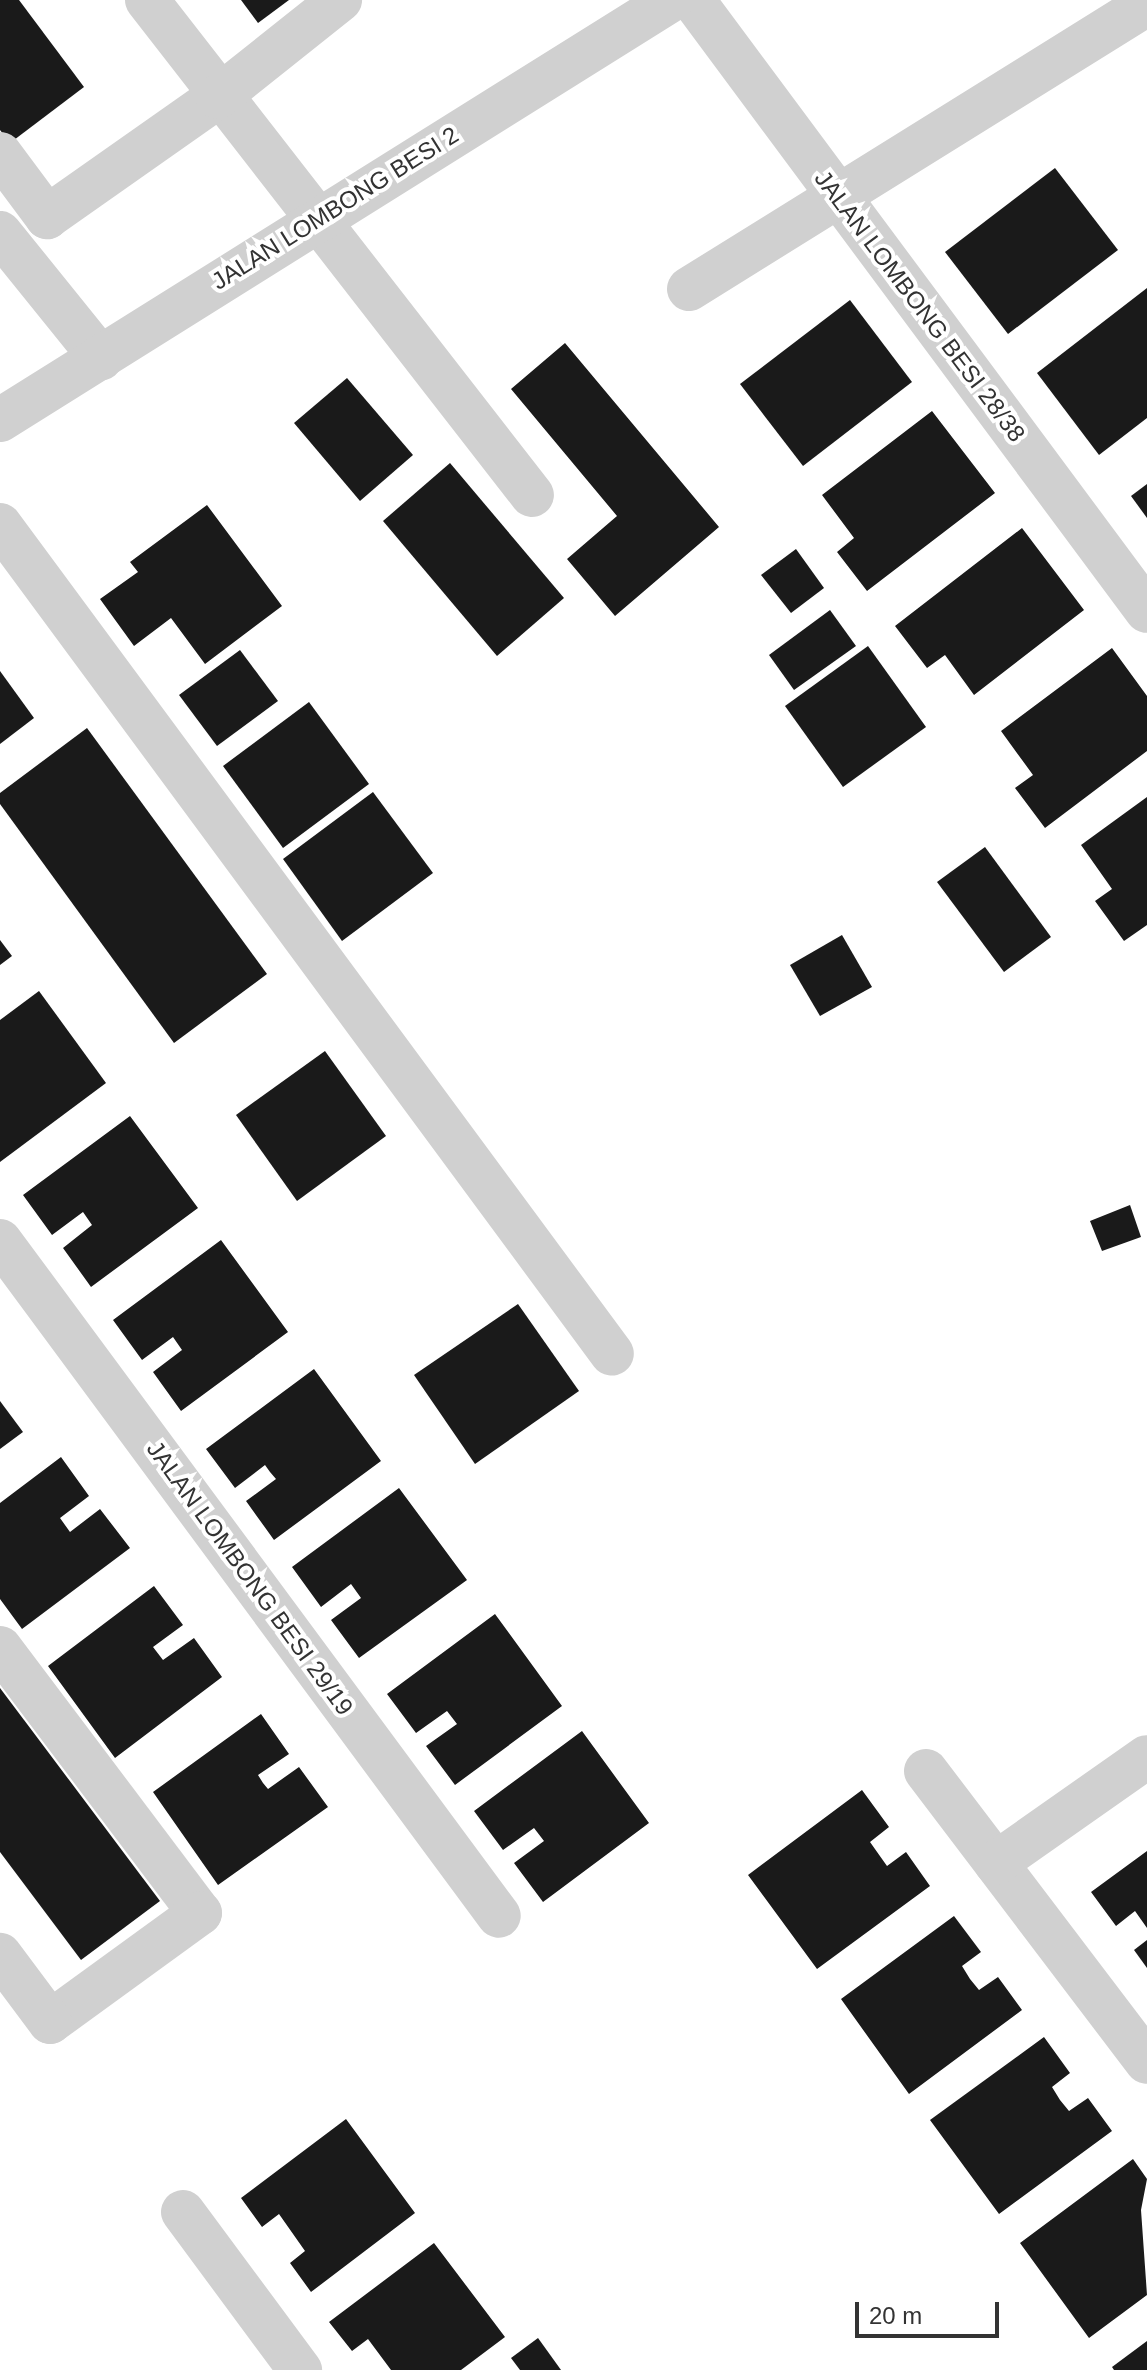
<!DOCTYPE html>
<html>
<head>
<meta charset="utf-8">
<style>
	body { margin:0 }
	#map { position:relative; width:1147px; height:2370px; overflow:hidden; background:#fff; font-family:Arial,sans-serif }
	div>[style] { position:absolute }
	.building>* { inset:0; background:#1a1a1a }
	.minor>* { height:44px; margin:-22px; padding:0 22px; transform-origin:22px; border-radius:22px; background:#d0d0d0 }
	span { translate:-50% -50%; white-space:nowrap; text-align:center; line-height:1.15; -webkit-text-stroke:8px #fff; paint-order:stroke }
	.street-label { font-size:24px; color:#333 }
	.scale { position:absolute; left:855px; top:2302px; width:144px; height:36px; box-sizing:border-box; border:4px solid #333; border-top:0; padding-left:10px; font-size:24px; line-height:28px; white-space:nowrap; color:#333; -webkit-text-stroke:6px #fff; paint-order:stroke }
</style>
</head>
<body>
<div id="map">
	<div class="building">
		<div style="clip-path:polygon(0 0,19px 0,84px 87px,10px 143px,0 130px)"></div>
		<div style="clip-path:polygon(241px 0,289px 0,258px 23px)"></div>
		<div style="clip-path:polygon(1055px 168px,1118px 250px,1008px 334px,945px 252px)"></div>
		<div style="clip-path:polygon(1147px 288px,1147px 418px,1099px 455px,1037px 373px)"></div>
		<div style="clip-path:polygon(850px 300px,912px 382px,803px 466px,740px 384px)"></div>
		<div style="clip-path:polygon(565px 343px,719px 527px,615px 616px,567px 559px,617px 516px,511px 389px)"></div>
		<div style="clip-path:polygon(347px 378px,413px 455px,360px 501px,294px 423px)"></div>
		<div style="clip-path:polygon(932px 411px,995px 493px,867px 591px,837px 552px,854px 538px,822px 495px)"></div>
		<div style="clip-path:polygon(450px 463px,564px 598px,497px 656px,383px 521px)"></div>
		<div style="clip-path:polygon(1147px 484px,1147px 518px,1131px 496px)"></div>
		<div style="clip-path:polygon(207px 505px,282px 606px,205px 664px,171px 618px,134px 646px,100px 599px,138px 572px,130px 562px)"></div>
		<div style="clip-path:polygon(1022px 528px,1084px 610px,974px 695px,945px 655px,927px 668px,895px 626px)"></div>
		<div style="clip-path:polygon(796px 549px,824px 588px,791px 613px,761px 575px)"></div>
		<div style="clip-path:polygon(830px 610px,856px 646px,794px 690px,769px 655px)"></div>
		<div style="clip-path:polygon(868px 646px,926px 727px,843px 787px,785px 706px)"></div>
		<div style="clip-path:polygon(1112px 648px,1147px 696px,1147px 751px,1045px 828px,1015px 788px,1033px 775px,1001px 731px)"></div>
		<div style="clip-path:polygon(240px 650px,278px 701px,217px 746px,179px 695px)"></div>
		<div style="clip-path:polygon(0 671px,34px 718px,0 744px)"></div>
		<div style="clip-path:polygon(309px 702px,369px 784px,283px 848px,223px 766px)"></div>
		<div style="clip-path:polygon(87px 728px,267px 974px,174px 1043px,0 804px,0 793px)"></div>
		<div style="clip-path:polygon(373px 792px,433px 873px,342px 941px,283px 859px)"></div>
		<div style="clip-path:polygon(1147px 797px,1147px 925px,1124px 941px,1095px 901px,1112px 889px,1081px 845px)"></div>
		<div style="clip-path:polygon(985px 847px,1051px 937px,1004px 972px,937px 882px)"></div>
		<div style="clip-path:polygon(842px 935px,872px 987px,820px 1016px,790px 965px)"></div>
		<div style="clip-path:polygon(0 940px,12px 956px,0 965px)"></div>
		<div style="clip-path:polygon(39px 991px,106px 1083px,0 1162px,0 1020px)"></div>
		<div style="clip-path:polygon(325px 1051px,386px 1136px,297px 1201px,236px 1115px)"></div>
		<div style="clip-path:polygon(130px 1116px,198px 1208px,91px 1287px,63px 1248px,92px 1225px,83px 1212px,52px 1235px,23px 1195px)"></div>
		<div style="clip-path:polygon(1130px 1205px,1141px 1237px,1102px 1251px,1090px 1221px)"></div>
		<div style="clip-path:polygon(221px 1240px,288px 1332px,181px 1411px,153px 1372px,182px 1350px,173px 1337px,142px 1360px,113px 1320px)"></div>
		<div style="clip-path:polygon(518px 1304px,579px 1391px,475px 1464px,414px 1375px)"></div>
		<div style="clip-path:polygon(314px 1369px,381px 1461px,274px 1540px,246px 1501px,276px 1479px,270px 1472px,265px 1465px,235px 1488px,206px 1449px)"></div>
		<div style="clip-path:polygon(0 1401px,23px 1432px,0 1449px)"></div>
		<div style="clip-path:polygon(61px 1457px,89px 1496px,60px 1518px,70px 1532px,100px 1509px,130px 1548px,22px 1629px,0 1599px,0 1503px)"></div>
		<div style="clip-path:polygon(399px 1488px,467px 1580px,359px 1658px,331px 1620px,361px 1598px,351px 1584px,321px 1607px,292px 1567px)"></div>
		<div style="clip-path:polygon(154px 1586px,183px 1625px,153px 1647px,163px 1660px,194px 1638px,222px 1677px,115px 1758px,48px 1666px)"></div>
		<div style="clip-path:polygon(495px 1614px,562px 1706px,455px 1785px,426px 1746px,457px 1724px,447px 1711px,416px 1733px,387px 1694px)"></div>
		<div style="clip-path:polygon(0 1688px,160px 1901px,81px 1960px,0 1852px)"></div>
		<div style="clip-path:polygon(261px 1714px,289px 1754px,258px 1775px,263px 1783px,268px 1789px,299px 1767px,328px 1807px,218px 1885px,153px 1792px)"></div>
		<div style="clip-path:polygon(582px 1731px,649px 1823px,543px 1902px,514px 1863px,544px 1841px,534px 1828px,503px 1850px,474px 1811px)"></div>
		<div style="clip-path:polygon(862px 1790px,889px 1827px,870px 1842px,887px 1866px,906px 1852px,930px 1886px,817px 1969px,748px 1875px)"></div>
		<div style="clip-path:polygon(1147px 1851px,1147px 1928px,1135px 1911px,1116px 1926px,1091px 1892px)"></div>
		<div style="clip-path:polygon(954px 1916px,981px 1952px,962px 1966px,970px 1979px,979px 1990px,998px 1977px,1022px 2010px,909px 2094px,841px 1999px)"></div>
		<div style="clip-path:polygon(1147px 1940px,1147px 1968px,1134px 1950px)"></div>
		<div style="clip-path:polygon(1044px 2037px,1070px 2073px,1052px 2087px,1060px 2100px,1069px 2111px,1088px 2098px,1112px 2131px,999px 2214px,930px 2120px)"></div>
		<div style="clip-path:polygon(346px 2119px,415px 2213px,311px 2292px,290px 2263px,305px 2251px,279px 2214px,262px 2227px,241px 2198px)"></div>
		<div style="clip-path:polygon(1133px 2159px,1147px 2179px,1141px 2210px,1147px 2295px,1089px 2338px,1020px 2243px)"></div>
		<div style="clip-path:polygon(434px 2243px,505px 2337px,461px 2370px,391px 2370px,368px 2339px,352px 2351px,329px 2322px)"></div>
		<div style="clip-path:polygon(538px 2338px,561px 2370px,520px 2370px,511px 2358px)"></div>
		<div style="clip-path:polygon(1147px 2341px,1147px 2370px,1114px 2370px,1112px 2367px)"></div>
	</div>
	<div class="minor">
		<div style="left:147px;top:0;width:627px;rotate:52.13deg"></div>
		<div style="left:693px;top:0;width:761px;rotate:53.39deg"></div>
		<div style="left:0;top:154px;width:79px;rotate:53.3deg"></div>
		<div style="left:47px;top:217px;width:209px;rotate:-35.1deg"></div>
		<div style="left:218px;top:97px;width:156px;rotate:-38.5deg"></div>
		<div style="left:0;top:233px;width:161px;rotate:51.1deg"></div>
		<div style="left:689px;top:289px;width:539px;rotate:-31.89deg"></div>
		<div style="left:0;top:420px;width:792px;rotate:-32.04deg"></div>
		<div style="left:0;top:525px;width:1030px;rotate:53.56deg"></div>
		<div style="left:0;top:1241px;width:839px;rotate:53.53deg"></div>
		<div style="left:0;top:1648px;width:332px;rotate:53deg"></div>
		<div style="left:200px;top:1913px;width:185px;rotate:144deg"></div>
		<div style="left:50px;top:2022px;width:84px;rotate:-126.7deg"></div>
		<div style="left:926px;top:1771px;width:365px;rotate:52.8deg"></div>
		<div style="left:996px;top:1863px;width:184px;rotate:-35.1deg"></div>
		<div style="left:183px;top:2212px;width:197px;rotate:53.5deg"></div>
	</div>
	<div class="street-label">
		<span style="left:335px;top:208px;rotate:-32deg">JALAN LOMBONG BESI 2</span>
		<span style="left:920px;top:306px;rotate:53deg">JALAN LOMBONG BESI 28/38</span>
		<span style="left:250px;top:1578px;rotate:54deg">JALAN LOMBONG BESI 29/19</span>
	</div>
	<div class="scale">20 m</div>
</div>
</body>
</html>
